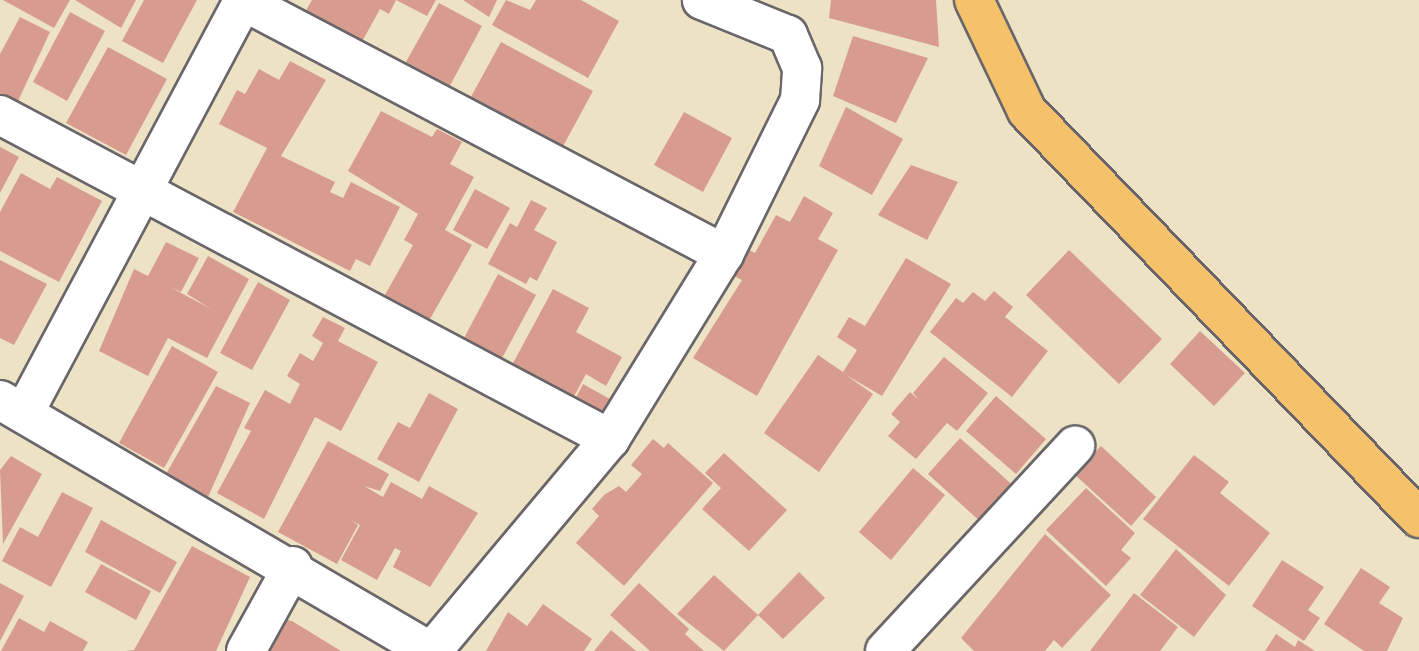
<!DOCTYPE html>
<html>
<head>
<meta charset="utf-8">
<style>
	body { margin:0 }
	#map { position:relative; width:1419px; height:651px; overflow:hidden; background:#ede3c4; font-family:"Gochi Hand",sans-serif }
	div>[style] { position:absolute }
	.building>* { inset:0; background:#d89c8e }
	.roads { filter:drop-shadow(2px 0 #69666b) drop-shadow(-2px 0 #69666b) drop-shadow(0 2px #69666b) drop-shadow(0 -2px #69666b) }
	.minor>* { height:38px; margin:-19px; padding:0 19px; transform-origin:19px; border-radius:19px; background:#fff }
	.major>* { height:38px; margin:-19px; padding:0 19px; transform-origin:19px; border-radius:19px; background:#f5c16b }
	span { translate:-50% -50%; white-space:nowrap; text-align:center; line-height:1.15; -webkit-text-stroke:5px #fdfcf7; paint-order:stroke }
</style>
</head>
<body>
<div id="map">
	<div class="building">
		<div style="clip-path:polygon(3px 0,70px 0,54px 28px)"></div>
		<div style="clip-path:polygon(75px 0,136px 0,121px 28px)"></div>
		<div style="clip-path:polygon(144px 0,197px 0,163px 63px,122px 41px)"></div>
		<div style="clip-path:polygon(312px 0,396px 0,389px 14px,380px 9px,358px 49px,301px 19px)"></div>
		<div style="clip-path:polygon(396px 0,436px 0,427px 16px)"></div>
		<div style="clip-path:polygon(463px 0,497px 0,489px 17px)"></div>
		<div style="clip-path:polygon(506px 0,530px 10px,536px 0,581px 0,619px 21px,588px 78px,492px 25px)"></div>
		<div style="clip-path:polygon(831px 0,936px 0,939px 47px,829px 18px)"></div>
		<div style="clip-path:polygon(439px 3px,482px 26px,446px 93px,402px 69px)"></div>
		<div style="clip-path:polygon(70px 12px,105px 31px,67px 101px,33px 82px)"></div>
		<div style="clip-path:polygon(20px 17px,50px 32px,12px 114px,0 108px,0 54px)"></div>
		<div style="clip-path:polygon(853px 36px,928px 58px,896px 123px,833px 96px)"></div>
		<div style="clip-path:polygon(501px 42px,593px 91px,561px 150px,467px 104px)"></div>
		<div style="clip-path:polygon(108px 47px,167px 79px,126px 155px,66px 123px)"></div>
		<div style="clip-path:polygon(290px 61px,326px 80px,281px 156px,335px 182px,330px 192px,343px 198px,351px 182px,400px 207px,370px 266px,356px 259px,350px 271px,233px 212px,267px 148px,219px 124px,237px 90px,245px 94px,259px 69px,279px 80px)"></div>
		<div style="clip-path:polygon(846px 107px,903px 139px,872px 195px,819px 166px)"></div>
		<div style="clip-path:polygon(381px 111px,432px 137px,437px 129px,462px 142px,450px 164px,474px 177px,445px 230px,472px 245px,426px 326px,381px 302px,413px 245px,404px 240px,418px 214px,348px 171px)"></div>
		<div style="clip-path:polygon(684px 112px,732px 138px,703px 192px,654px 165px)"></div>
		<div style="clip-path:polygon(0 147px,19px 157px,0 193px)"></div>
		<div style="clip-path:polygon(911px 165px,958px 182px,927px 240px,878px 215px)"></div>
		<div style="clip-path:polygon(21px 173px,50px 189px,57px 177px,102px 201px,59px 282px,0 251px,0 212px)"></div>
		<div style="clip-path:polygon(475px 189px,510px 208px,487px 249px,453px 230px)"></div>
		<div style="clip-path:polygon(804px 196px,833px 213px,818px 239px,838px 250px,757px 396px,693px 358px,742px 280px,732px 275px,747px 249px,755px 253px,776px 215px,790px 222px)"></div>
		<div style="clip-path:polygon(531px 200px,547px 208px,534px 230px,557px 242px,537px 281px,530px 277px,526px 284px,488px 264px,510px 223px,517px 227px)"></div>
		<div style="clip-path:polygon(166px 242px,199px 258px,181px 292px,170px 287px,211px 309px,187px 294px,208px 256px,249px 279px,207px 358px,168px 338px,148px 376px,99px 351px,134px 269px,148px 276px)"></div>
		<div style="clip-path:polygon(1069px 250px,1162px 339px,1119px 384px,1026px 295px)"></div>
		<div style="clip-path:polygon(906px 258px,951px 284px,882px 396px,846px 375px,873px 394px,819px 472px,764px 433px,818px 355px,843px 372px,857px 350px,837px 337px,849px 317px,865px 326px)"></div>
		<div style="clip-path:polygon(0 260px,47px 284px,14px 345px,0 338px)"></div>
		<div style="clip-path:polygon(498px 274px,536px 295px,501px 360px,463px 340px)"></div>
		<div style="clip-path:polygon(258px 282px,290px 300px,252px 370px,220px 353px)"></div>
		<div style="clip-path:polygon(553px 289px,589px 308px,576px 332px,622px 357px,606px 386px,586px 374px,573px 398px,512px 365px)"></div>
		<div style="clip-path:polygon(994px 291px,1013px 307px,1005px 317px,1048px 351px,1012px 397px,930px 332px,956px 298px,963px 303px,973px 292px,985px 301px)"></div>
		<div style="clip-path:polygon(323px 317px,345px 328px,338px 341px,378px 362px,341px 431px,315px 417px,264px 519px,217px 493px,251px 431px,244px 428px,265px 390px,290px 404px,300px 384px,287px 376px,300px 353px,313px 361px,323px 343px,312px 336px)"></div>
		<div style="clip-path:polygon(1200px 331px,1245px 373px,1214px 406px,1170px 364px)"></div>
		<div style="clip-path:polygon(172px 346px,218px 372px,164px 468px,119px 443px)"></div>
		<div style="clip-path:polygon(944px 357px,988px 393px,957px 431px,947px 423px,916px 459px,888px 436px,900px 422px,891px 414px,910px 392px,919px 400px,913px 393px)"></div>
		<div style="clip-path:polygon(583px 384px,617px 403px,604px 425px,571px 407px)"></div>
		<div style="clip-path:polygon(216px 386px,250px 403px,208px 497px,166px 474px)"></div>
		<div style="clip-path:polygon(429px 393px,458px 409px,419px 482px,377px 459px,398px 422px,410px 428px)"></div>
		<div style="clip-path:polygon(996px 396px,1046px 439px,1016px 474px,966px 431px)"></div>
		<div style="clip-path:polygon(960px 438px,1017px 489px,984px 525px,928px 474px)"></div>
		<div style="clip-path:polygon(653px 439px,664px 448px,668px 443px,713px 483px,624px 586px,576px 543px,599px 516px,592px 509px,604px 495px,619px 486px,626px 492px,642px 474px,631px 465px)"></div>
		<div style="clip-path:polygon(328px 441px,389px 474px,380px 491px,364px 486px,383px 497px,391px 482px,422px 499px,429px 486px,478px 513px,430px 587px,393px 567px,401px 551px,395px 548px,377px 580px,341px 560px,360px 525px,350px 520px,358px 525px,337px 564px,278px 532px)"></div>
		<div style="clip-path:polygon(1101px 446px,1156px 497px,1131px 526px,1074px 474px)"></div>
		<div style="clip-path:polygon(724px 453px,787px 510px,749px 551px,702px 509px,721px 488px,705px 473px)"></div>
		<div style="clip-path:polygon(1194px 455px,1229px 482px,1220px 493px,1270px 533px,1229px 586px,1143px 519px)"></div>
		<div style="clip-path:polygon(11px 456px,42px 474px,3px 544px,0 470px)"></div>
		<div style="clip-path:polygon(913px 468px,945px 495px,891px 560px,859px 532px)"></div>
		<div style="clip-path:polygon(1086px 488px,1135px 533px,1121px 550px,1131px 558px,1106px 586px,1046px 530px)"></div>
		<div style="clip-path:polygon(62px 492px,93px 508px,51px 587px,2px 561px,20px 527px,38px 537px)"></div>
		<div style="clip-path:polygon(101px 520px,177px 562px,160px 593px,85px 552px)"></div>
		<div style="clip-path:polygon(1045px 534px,1111px 595px,1062px 648px,1054px 640px,1045px 651px,974px 651px,961px 638px)"></div>
		<div style="clip-path:polygon(192px 546px,250px 577px,216px 651px,125px 651px,134px 650px)"></div>
		<div style="clip-path:polygon(1176px 549px,1226px 595px,1194px 637px,1140px 595px)"></div>
		<div style="clip-path:polygon(1282px 560px,1324px 587px,1308px 610px,1320px 618px,1304px 641px,1252px 606px)"></div>
		<div style="clip-path:polygon(101px 564px,151px 591px,136px 620px,85px 592px)"></div>
		<div style="clip-path:polygon(1361px 568px,1390px 587px,1379px 603px,1403px 618px,1387px 651px,1364px 651px,1324px 624px)"></div>
		<div style="clip-path:polygon(799px 572px,825px 598px,783px 639px,758px 615px)"></div>
		<div style="clip-path:polygon(714px 575px,758px 615px,724px 651px,677px 614px)"></div>
		<div style="clip-path:polygon(0 583px,24px 596px,0 641px)"></div>
		<div style="clip-path:polygon(639px 583px,689px 629px,685px 634px,704px 651px,650px 651px,610px 615px)"></div>
		<div style="clip-path:polygon(1134px 593px,1178px 627px,1160px 651px,1090px 651px)"></div>
		<div style="clip-path:polygon(543px 604px,592px 639px,584px 651px,486px 651px,508px 612px,527px 626px)"></div>
		<div style="clip-path:polygon(276px 617px,292px 621px,341px 651px,256px 651px)"></div>
		<div style="clip-path:polygon(19px 618px,44px 632px,50px 621px,88px 642px,83px 651px,1px 651px)"></div>
		<div style="clip-path:polygon(611px 630px,636px 651px,594px 651px)"></div>
		<div style="clip-path:polygon(1276px 634px,1295px 647px,1298px 640px,1315px 651px,1265px 651px)"></div>
	</div>
	<div class="roads">
		<div class="minor">
			<div style="left:241px;top:0;width:546px;rotate:27.74deg"></div>
			<div style="left:0;top:115px;width:691px;rotate:27.97deg"></div>
			<div style="left:0;top:400px;width:497px;rotate:30.3deg"></div>
			<div style="left:24px;top:413px;width:468px;rotate:-62deg"></div>
			<div style="left:246px;top:651px;width:97px;rotate:-61.1deg"></div>
			<div style="left:432px;top:651px;width:277px;rotate:-50deg"></div>
			<div style="left:610px;top:439px;width:217px;rotate:-58.4deg"></div>
			<div style="left:724px;top:254px;width:172px;rotate:-63.7deg"></div>
			<div style="left:800px;top:100px;width:32px;rotate:-86deg"></div>
			<div style="left:802px;top:68px;width:36px;rotate:-113deg"></div>
			<div style="left:788px;top:35px;width:93px;rotate:-157.9deg"></div>
			<div style="left:885px;top:651px;width:280px;rotate:-47.2deg"></div>
		</div>
		<div class="major">
			<div style="left:974px;top:0;width:123px;rotate:64.5deg"></div>
			<div style="left:1027px;top:111px;width:565px;rotate:46.08deg"></div>
		</div>
	</div>
</div>
</body>
</html>
